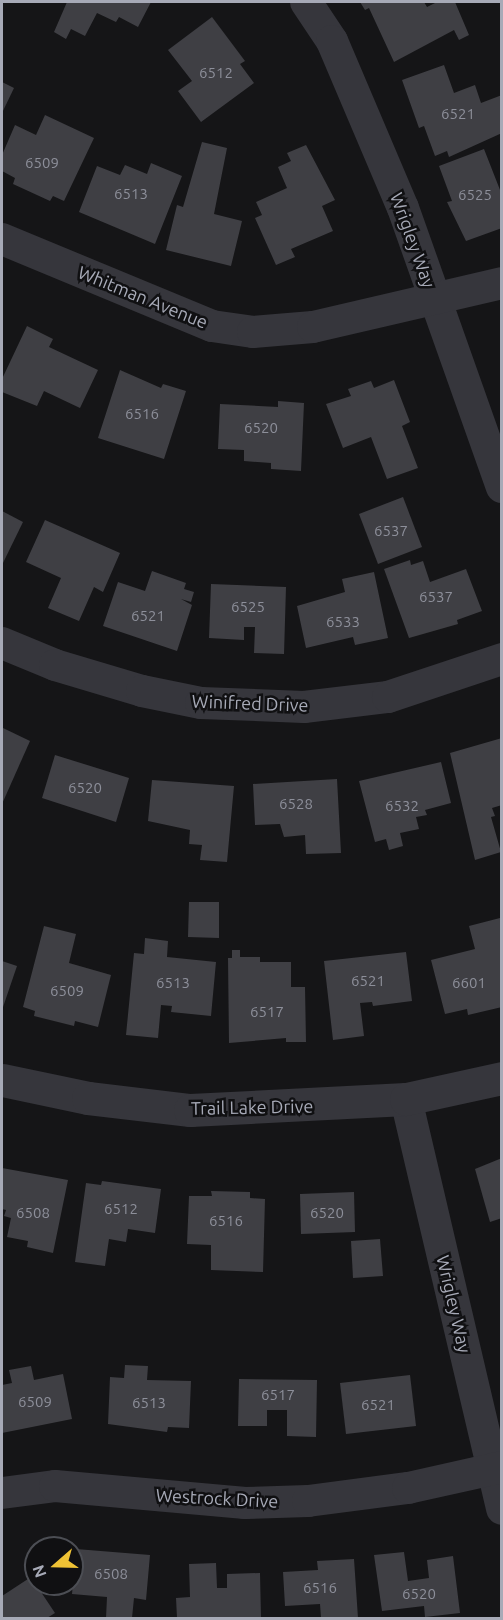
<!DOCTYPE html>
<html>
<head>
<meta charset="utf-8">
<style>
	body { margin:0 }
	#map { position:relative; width:503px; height:1620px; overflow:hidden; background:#151517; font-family:Ubuntu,sans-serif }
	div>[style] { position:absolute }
	.building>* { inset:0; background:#3f3f44 }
	.minor>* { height:32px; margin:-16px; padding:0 16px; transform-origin:16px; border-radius:16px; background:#36363c }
	.tertiary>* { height:33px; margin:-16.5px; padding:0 16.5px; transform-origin:16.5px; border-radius:16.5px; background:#36363c }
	span { translate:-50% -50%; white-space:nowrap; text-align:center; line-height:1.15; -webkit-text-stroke:5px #101012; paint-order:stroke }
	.number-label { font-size:15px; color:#8d8f9a }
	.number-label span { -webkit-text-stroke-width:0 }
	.street-label { font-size:18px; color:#a7aab7 }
	.frame { position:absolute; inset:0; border:3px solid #a7aab7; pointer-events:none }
	.north { position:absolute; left:24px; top:1536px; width:60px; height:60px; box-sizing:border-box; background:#101012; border:2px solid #4c4e54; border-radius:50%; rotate:250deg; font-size:16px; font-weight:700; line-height:24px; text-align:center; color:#a7aab7 }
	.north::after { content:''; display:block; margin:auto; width:21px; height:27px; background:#efc235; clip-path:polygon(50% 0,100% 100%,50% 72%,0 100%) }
</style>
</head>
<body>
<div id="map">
	<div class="building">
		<div style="clip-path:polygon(67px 2px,151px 2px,138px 27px,119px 17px,116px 22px,97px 13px,85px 36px,71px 29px,66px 39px,54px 32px)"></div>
		<div style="clip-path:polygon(360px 2px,424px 2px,427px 7px,437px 2px,455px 2px,469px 35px,459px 40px,454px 30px,394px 62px,369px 8px,365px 10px)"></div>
		<div style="clip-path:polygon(212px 17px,245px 61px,240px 64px,254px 83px,201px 122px,178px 91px,192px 81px,168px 50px)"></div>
		<div style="clip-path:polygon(444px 65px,454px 93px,475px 85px,481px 103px,502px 95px,502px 133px,449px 157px,447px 151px,435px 156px,424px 126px,419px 128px,402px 80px)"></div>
		<div style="clip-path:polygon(2px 82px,14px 88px,2px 113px)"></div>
		<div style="clip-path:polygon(45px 115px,94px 138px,64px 201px,53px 196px,50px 201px,13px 184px,15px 178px,2px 171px,2px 155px,15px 125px,36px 135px)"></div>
		<div style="clip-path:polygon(202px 142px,227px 148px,214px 214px,242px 221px,231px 266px,166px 250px,177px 205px,183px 207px)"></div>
		<div style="clip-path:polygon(306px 145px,335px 200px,322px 206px,333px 231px,291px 249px,295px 257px,276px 265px,255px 218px,262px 215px,256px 202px,287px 188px,278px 167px,291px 161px,287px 153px)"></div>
		<div style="clip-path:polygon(484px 149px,502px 195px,502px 228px,466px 241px,447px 202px,452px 201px,439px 166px)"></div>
		<div style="clip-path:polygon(151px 163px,182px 176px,155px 244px,79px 212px,97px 166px,120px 175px,125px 165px,147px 174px)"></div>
		<div style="clip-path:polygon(27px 326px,53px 339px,49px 347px,98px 370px,80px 408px,44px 391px,37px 406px,2px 392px,2px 379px)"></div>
		<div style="clip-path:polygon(120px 370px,161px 388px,163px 384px,186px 391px,164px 459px,98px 438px)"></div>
		<div style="clip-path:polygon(394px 380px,410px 422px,402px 426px,418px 468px,387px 479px,371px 437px,343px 448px,326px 404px,351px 396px,348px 389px,371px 381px,374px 388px)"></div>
		<div style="clip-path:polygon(278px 401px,304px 403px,301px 471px,271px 469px,271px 463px,244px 461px,244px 450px,218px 449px,220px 404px,278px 407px)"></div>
		<div style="clip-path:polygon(403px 497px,422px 547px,378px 564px,359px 514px)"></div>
		<div style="clip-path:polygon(2px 511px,23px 522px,2px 565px)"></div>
		<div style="clip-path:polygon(45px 520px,120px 553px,103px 592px,94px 587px,79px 621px,48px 608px,61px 578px,26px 562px)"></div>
		<div style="clip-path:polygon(410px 560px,411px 565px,423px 561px,430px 582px,466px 569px,482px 611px,457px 620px,458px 624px,409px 638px,384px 569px)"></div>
		<div style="clip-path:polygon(152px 571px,186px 583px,184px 589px,194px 592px,191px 602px,181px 599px,192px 605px,177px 651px,103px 626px,118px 582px,145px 591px)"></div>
		<div style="clip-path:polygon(374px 572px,388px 638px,355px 645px,353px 637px,306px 648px,297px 606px,345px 592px,342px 579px)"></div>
		<div style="clip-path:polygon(211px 584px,286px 587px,284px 654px,254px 653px,255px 627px,244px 627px,244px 640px,209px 638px)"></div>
		<div style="clip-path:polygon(3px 728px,30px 741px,2px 804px,2px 731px)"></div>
		<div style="clip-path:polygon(502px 738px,502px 805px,492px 808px,495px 816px,491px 817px,501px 852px,475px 860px,450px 753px)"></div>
		<div style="clip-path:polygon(55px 755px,129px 778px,116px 822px,42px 798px)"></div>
		<div style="clip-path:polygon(441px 762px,451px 803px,425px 810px,427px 815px,416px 817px,419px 829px,400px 833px,403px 846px,389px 850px,386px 839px,375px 842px,359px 781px)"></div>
		<div style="clip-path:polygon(337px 779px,341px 853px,306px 854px,305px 835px,284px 837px,280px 824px,255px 825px,253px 784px)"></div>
		<div style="clip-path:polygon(152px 780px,234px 786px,227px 862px,200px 860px,202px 845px,189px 844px,190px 830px,148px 821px)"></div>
		<div style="clip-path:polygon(189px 902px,219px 902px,219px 938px,188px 937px)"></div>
		<div style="clip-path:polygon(500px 918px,502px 1007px,468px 1015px,467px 1009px,445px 1014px,431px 960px,475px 949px,469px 926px)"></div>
		<div style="clip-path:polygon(44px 926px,76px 934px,69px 963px,111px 975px,98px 1027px,75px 1021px,74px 1026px,34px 1016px,35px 1011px,23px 1007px)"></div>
		<div style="clip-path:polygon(145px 938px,168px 941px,167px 957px,216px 962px,211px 1016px,171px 1012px,172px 1006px,161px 1005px,158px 1038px,126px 1035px,134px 953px,144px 954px)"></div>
		<div style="clip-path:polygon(232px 950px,240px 950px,240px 957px,260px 957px,260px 962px,291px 962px,291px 987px,305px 987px,306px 1042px,286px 1042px,286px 1038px,229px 1043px,228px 958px,232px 958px)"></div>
		<div style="clip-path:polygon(406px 952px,412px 1001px,373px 1006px,372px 1002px,360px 1003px,364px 1036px,333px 1040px,324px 961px)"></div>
		<div style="clip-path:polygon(2px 961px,17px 966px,2px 1010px)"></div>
		<div style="clip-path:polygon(502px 1158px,502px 1218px,490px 1222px,475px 1169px)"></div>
		<div style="clip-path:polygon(2px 1168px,68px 1180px,53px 1253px,27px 1247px,28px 1241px,7px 1237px,11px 1218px,4px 1216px,6px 1210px,2px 1209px)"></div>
		<div style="clip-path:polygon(102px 1181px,161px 1189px,155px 1233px,128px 1229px,126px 1242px,109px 1239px,105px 1266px,75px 1262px,86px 1183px,101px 1185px)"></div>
		<div style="clip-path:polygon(211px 1191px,250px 1192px,250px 1198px,265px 1199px,263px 1272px,211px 1270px,211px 1245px,187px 1244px,189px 1196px,212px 1196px)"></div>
		<div style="clip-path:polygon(354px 1192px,355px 1232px,301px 1234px,300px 1194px)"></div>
		<div style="clip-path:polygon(380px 1239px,383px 1276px,353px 1278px,351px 1241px)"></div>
		<div style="clip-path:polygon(125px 1365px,148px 1366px,147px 1380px,191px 1381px,189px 1428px,168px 1427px,167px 1432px,108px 1424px,110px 1377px,124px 1378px)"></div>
		<div style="clip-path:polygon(31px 1366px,34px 1380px,63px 1374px,72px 1419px,2px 1433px,2px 1385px,12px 1383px,9px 1370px)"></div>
		<div style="clip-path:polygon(410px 1375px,416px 1426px,346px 1434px,340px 1383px)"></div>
		<div style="clip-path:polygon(239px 1379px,317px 1380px,316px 1437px,287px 1436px,287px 1410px,267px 1410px,267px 1426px,238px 1426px)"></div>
		<div style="clip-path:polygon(76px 1549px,150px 1555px,146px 1600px,134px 1598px,132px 1618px,106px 1618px,107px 1597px,72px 1594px)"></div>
		<div style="clip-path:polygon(404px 1552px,408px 1581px,429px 1578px,427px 1560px,453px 1556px,460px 1613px,425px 1617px,424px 1606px,382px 1611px,374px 1555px)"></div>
		<div style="clip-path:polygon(354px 1559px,358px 1618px,321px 1618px,320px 1604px,285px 1606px,283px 1572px,318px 1570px,317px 1561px)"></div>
		<div style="clip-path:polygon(216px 1563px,217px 1588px,227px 1588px,227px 1574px,260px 1573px,261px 1618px,177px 1618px,176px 1598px,190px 1597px,189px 1564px)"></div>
		<div style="clip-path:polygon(31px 1577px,55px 1613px,47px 1618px,2px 1618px,2px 1596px)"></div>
	</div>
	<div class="minor">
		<div style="left:306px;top:2px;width:47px;rotate:56.3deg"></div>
		<div style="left:332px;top:41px;width:181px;rotate:67deg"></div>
		<div style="left:403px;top:208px;width:296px;rotate:70.5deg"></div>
		<div style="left:2px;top:239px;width:227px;rotate:22.5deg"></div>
		<div style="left:212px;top:326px;width:41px;rotate:8.3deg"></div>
		<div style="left:253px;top:332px;width:60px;rotate:-4.8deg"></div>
		<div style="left:313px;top:327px;width:194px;rotate:-13.1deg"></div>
		<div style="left:2px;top:643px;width:57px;rotate:22.5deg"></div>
		<div style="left:55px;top:665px;width:91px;rotate:16.6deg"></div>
		<div style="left:142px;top:691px;width:60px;rotate:11.5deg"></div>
		<div style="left:201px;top:703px;width:103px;rotate:2.2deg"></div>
		<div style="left:304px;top:707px;width:85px;rotate:-6.8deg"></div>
		<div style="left:388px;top:697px;width:120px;rotate:-18.4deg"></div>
		<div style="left:406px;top:1099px;width:421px;rotate:76.8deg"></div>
		<div style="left:2px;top:1493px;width:53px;rotate:-7.5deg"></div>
		<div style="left:55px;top:1486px;width:191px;rotate:5.1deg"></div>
		<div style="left:245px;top:1503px;width:63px;rotate:-1.8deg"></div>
		<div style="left:308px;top:1501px;width:101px;rotate:-7.4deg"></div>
		<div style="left:408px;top:1488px;width:96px;rotate:-12.6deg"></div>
	</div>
	<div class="tertiary">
		<div style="left:2px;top:1080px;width:88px;rotate:11.8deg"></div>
		<div style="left:88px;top:1098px;width:103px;rotate:6.7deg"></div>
		<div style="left:190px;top:1110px;width:216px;rotate:-2.9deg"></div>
		<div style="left:406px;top:1099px;width:98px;rotate:-12.3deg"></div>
	</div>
	<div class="number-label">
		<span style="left:216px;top:73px">6512</span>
		<span style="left:458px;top:114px">6521</span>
		<span style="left:42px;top:163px">6509</span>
		<span style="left:131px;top:194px">6513</span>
		<span style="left:475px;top:195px">6525</span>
		<span style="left:142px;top:414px">6516</span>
		<span style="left:261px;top:428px">6520</span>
		<span style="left:391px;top:531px">6537</span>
		<span style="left:436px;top:597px">6537</span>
		<span style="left:248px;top:607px">6525</span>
		<span style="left:148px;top:616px">6521</span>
		<span style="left:343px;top:622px">6533</span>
		<span style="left:85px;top:788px">6520</span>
		<span style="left:296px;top:804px">6528</span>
		<span style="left:402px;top:806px">6532</span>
		<span style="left:368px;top:981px">6521</span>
		<span style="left:173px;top:983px">6513</span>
		<span style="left:469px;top:983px">6601</span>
		<span style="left:67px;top:991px">6509</span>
		<span style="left:267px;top:1012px">6517</span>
		<span style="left:121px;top:1209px">6512</span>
		<span style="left:33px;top:1213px">6508</span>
		<span style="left:327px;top:1213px">6520</span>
		<span style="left:226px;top:1221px">6516</span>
		<span style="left:278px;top:1395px">6517</span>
		<span style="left:35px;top:1402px">6509</span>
		<span style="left:149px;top:1403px">6513</span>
		<span style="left:378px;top:1405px">6521</span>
		<span style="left:111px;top:1574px">6508</span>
		<span style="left:320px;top:1588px">6516</span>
		<span style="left:419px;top:1594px">6520</span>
	</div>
	<div class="street-label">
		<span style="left:413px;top:240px;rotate:70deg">Wrigley Way</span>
		<span style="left:143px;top:297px;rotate:22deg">Whitman Avenue</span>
		<span style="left:250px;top:703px;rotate:2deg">Winifred Drive</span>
		<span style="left:252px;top:1107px;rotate:-1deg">Trail Lake Drive</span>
		<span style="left:454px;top:1304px;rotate:77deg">Wrigley Way</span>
		<span style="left:217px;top:1498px;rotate:3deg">Westrock Drive</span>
	</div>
	<div class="frame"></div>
	<div class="north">N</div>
</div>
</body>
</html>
